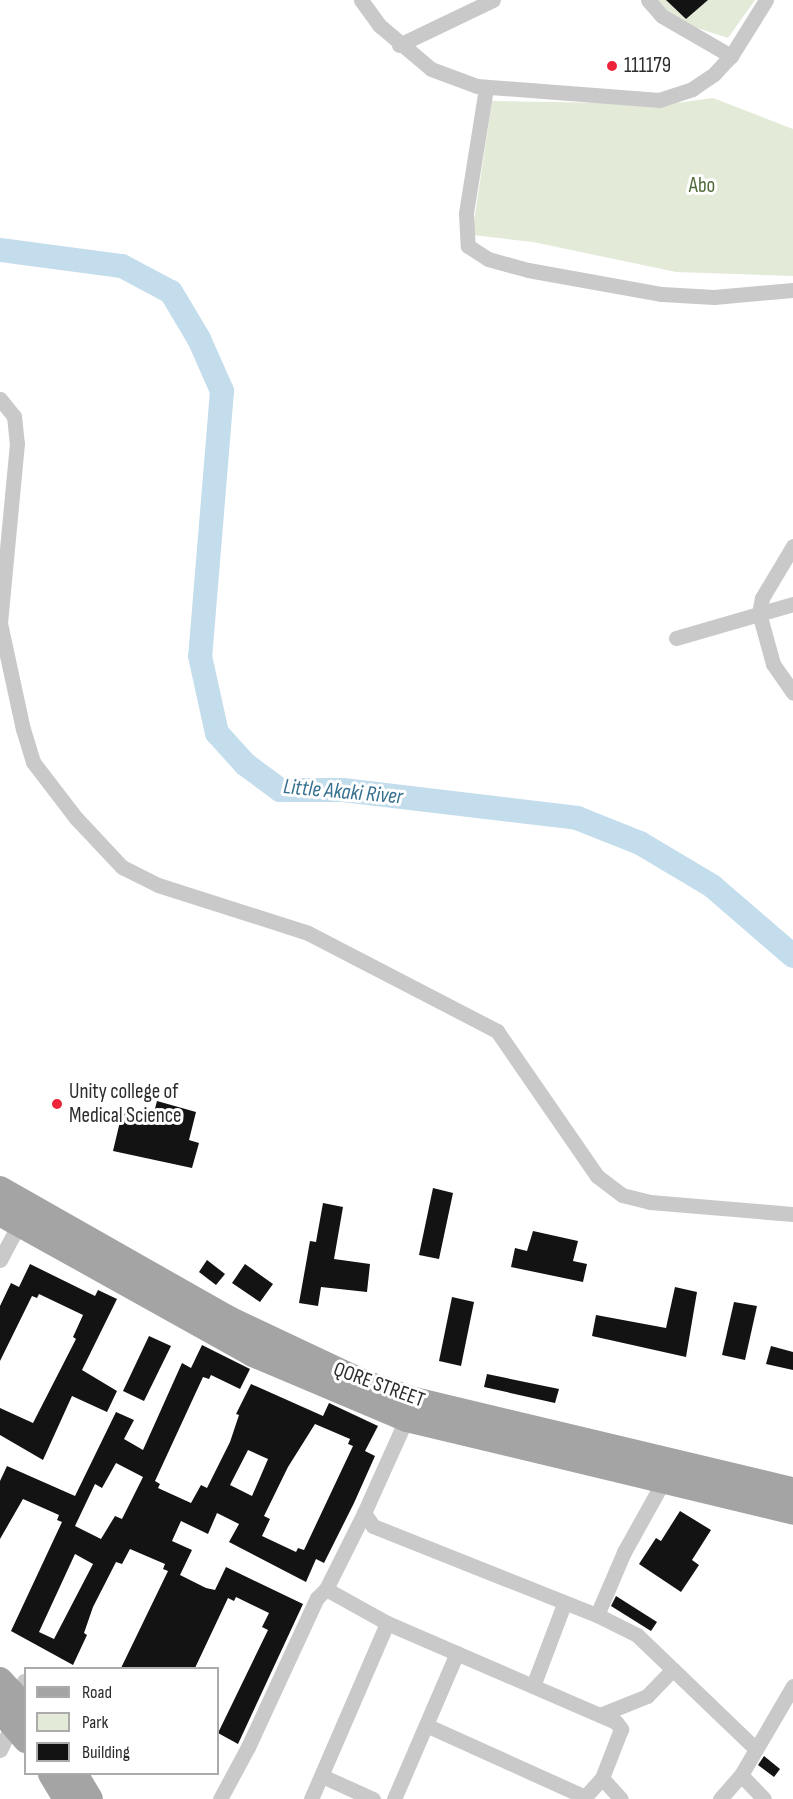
<!DOCTYPE html>
<html>
<head>
<meta charset="utf-8">
<style>
	body { margin:0 }
	#map { position:relative; width:793px; height:1799px; overflow:hidden; background:#fff; font-family:"Sofia Sans Condensed",sans-serif }
	div>[style] { position:absolute }
	.green>* { inset:0; background:#e3ebd8 }
	.river>* { height:24px; margin:-12px; padding:0 12px; transform-origin:12px; border-radius:12px; background:#c3ddec }
	.building>* { inset:0; background:#131313 }
	.minor>* { height:15px; margin:-7.5px; padding:0 7.5px; transform-origin:7.5px; border-radius:7.5px; background:#c9c9c9 }
	.primary>* { height:26px; margin:-13px; padding:0 13px; transform-origin:13px; border-radius:13px; background:#a4a4a4 }
	.dots>* { width:16px; height:16px; translate:-50% -50%; box-sizing:border-box; border:3px solid #fff; border-radius:50% }
	span { translate:-50% -50%; white-space:nowrap; text-align:center; line-height:1.15; -webkit-text-stroke:6px #fff; paint-order:stroke }
	.poi-label { font-size:21px; color:#2c2c2c }
	.left { translate:0 -50%; text-align:left }
	.park-label { font-size:21px; color:#516938 }
	.street-label { font-size:21px; color:#2c2c2c }
	.water-label { font-size:22px; color:#377191; font-style:italic }
	.legend { position:absolute; left:24px; top:1667px; width:195px; height:108px; box-sizing:border-box; background:#fff; border:2px solid #ababab; margin:0; padding:8px 10px; list-style:none; font-size:18px; color:#2c2c2c }
	.legend li { display:flex; align-items:center; gap:12px; height:30px }
	.legend b { width:30px; border:2px solid #ababab }
</style>
</head>
<body>
<div id="map">
	<div class="green">
		<div style="clip-path:polygon(654px 0,755px 0,728px 38px,682px 23px)"></div>
		<div style="clip-path:polygon(713px 98px,793px 129px,793px 276px,676px 272px,533px 242px,472px 235px,492px 101px,669px 104px)"></div>
	</div>
	<div class="river">
		<div style="left:0;top:250px;width:123px;rotate:7.5deg"></div>
		<div style="left:122px;top:266px;width:55px;rotate:28deg"></div>
		<div style="left:171px;top:292px;width:55px;rotate:59.2deg"></div>
		<div style="left:199px;top:339px;width:57px;rotate:66.1deg"></div>
		<div style="left:222px;top:391px;width:266px;rotate:94.7deg"></div>
		<div style="left:200px;top:656px;width:79px;rotate:77.6deg"></div>
		<div style="left:217px;top:733px;width:42px;rotate:47.9deg"></div>
		<div style="left:245px;top:764px;width:44px;rotate:36.6deg"></div>
		<div style="left:280px;top:790px;width:63px"></div>
		<div style="left:343px;top:790px;width:236px;rotate:6.8deg"></div>
		<div style="left:577px;top:818px;width:68px;rotate:21.6deg"></div>
		<div style="left:640px;top:843px;width:84px;rotate:30.8deg"></div>
		<div style="left:712px;top:886px;width:107px;rotate:40.8deg"></div>
	</div>
	<div class="building">
		<div style="clip-path:polygon(666px 0,708px 0,686px 19px)"></div>
		<div style="clip-path:polygon(157px 1101px,196px 1112px,189px 1140px,199px 1143px,192px 1168px,113px 1151px,122px 1113px,152px 1120px)"></div>
		<div style="clip-path:polygon(433px 1188px,453px 1193px,439px 1259px,419px 1255px)"></div>
		<div style="clip-path:polygon(323px 1203px,343px 1207px,334px 1259px,370px 1264px,367px 1292px,321px 1287px,318px 1306px,299px 1303px,310px 1241px,316px 1242px)"></div>
		<div style="clip-path:polygon(533px 1231px,578px 1241px,573px 1261px,587px 1264px,583px 1282px,511px 1267px,515px 1248px,527px 1251px)"></div>
		<div style="clip-path:polygon(207px 1260px,225px 1274px,216px 1285px,199px 1272px)"></div>
		<div style="clip-path:polygon(30px 1264px,95px 1296px,98px 1290px,117px 1299px,82px 1370px,117px 1391px,107px 1412px,72px 1396px,43px 1460px,0 1435px,0 1408px,33px 1423px,76px 1339px,73px 1337px,83px 1315px,39px 1294px,37px 1298px,32px 1296px,0 1361px,0 1306px,11px 1283px,19px 1287px)"></div>
		<div style="clip-path:polygon(245px 1264px,273px 1284px,260px 1302px,232px 1283px)"></div>
		<div style="clip-path:polygon(675px 1287px,697px 1292px,686px 1357px,592px 1336px,596px 1315px,666px 1328px)"></div>
		<div style="clip-path:polygon(452px 1297px,474px 1302px,461px 1366px,439px 1361px)"></div>
		<div style="clip-path:polygon(734px 1302px,757px 1306px,745px 1360px,722px 1355px)"></div>
		<div style="clip-path:polygon(149px 1336px,171px 1346px,144px 1401px,123px 1391px)"></div>
		<div style="clip-path:polygon(evenodd,202px 1345px,250px 1369px,240px 1389px,211px 1375px,209px 1379px,203px 1377px,155px 1481px,160px 1484px,158px 1488px,191px 1503px,201px 1485px,207px 1488px,230px 1442px,239px 1415px,236px 1414px,251px 1384px,323px 1416px,329px 1403px,378px 1426px,365px 1451px,375px 1456px,354px 1503px,324px 1563px,316px 1559px,306px 1582px,229px 1542px,239px 1524px,217px 1513px,208px 1534px,181px 1521px,172px 1541px,192px 1550px,180px 1575px,206px 1588px,215px 1590px,226px 1567px,303px 1604px,238px 1744px,218px 1733px,268px 1630px,262px 1627px,269px 1613px,236px 1597px,234px 1601px,228px 1598px,195px 1668px,121px 1668px,168px 1571px,163px 1569px,165px 1564px,130px 1549px,122px 1564px,116px 1562px,93px 1607px,84px 1633px,87px 1635px,73px 1665px,11px 1631px,62px 1522px,57px 1520px,59px 1515px,23px 1499px,0 1539px,0 1481px,7px 1466px,75px 1496px,116px 1412px,134px 1420px,124px 1439px,143px 1450px,182px 1363px,191px 1368px,202px 1345px,315px 1424px,350px 1439px,348px 1444px,353px 1446px,304px 1550px,298px 1548px,296px 1552px,262px 1536px,270px 1519px,264px 1516px,288px 1467px,315px 1424px,202px 1345px,248px 1450px,268px 1459px,252px 1496px,230px 1485px,248px 1450px,202px 1345px,116px 1463px,143px 1477px,122px 1519px,115px 1516px,101px 1539px,75px 1526px,95px 1484px,102px 1488px,116px 1463px,202px 1345px,75px 1554px,93px 1564px,54px 1639px,39px 1632px,75px 1554px)"></div>
		<div style="clip-path:polygon(771px 1346px,793px 1352px,793px 1370px,766px 1364px)"></div>
		<div style="clip-path:polygon(487px 1374px,559px 1389px,555px 1403px,484px 1387px)"></div>
		<div style="clip-path:polygon(680px 1511px,711px 1530px,692px 1560px,699px 1565px,681px 1592px,639px 1564px,656px 1538px,661px 1541px)"></div>
		<div style="clip-path:polygon(616px 1596px,657px 1622px,651px 1631px,611px 1606px)"></div>
		<div style="clip-path:polygon(764px 1756px,780px 1769px,774px 1777px,758px 1765px)"></div>
	</div>
	<div class="minor">
		<div style="left:361px;top:0;width:31px;rotate:54deg"></div>
		<div style="left:379px;top:25px;width:68px;rotate:40.2deg"></div>
		<div style="left:431px;top:69px;width:49px;rotate:20.3deg"></div>
		<div style="left:477px;top:86px;width:183px;rotate:4.4deg"></div>
		<div style="left:659px;top:100px;width:35px;rotate:-18deg"></div>
		<div style="left:692px;top:89px;width:27px;rotate:-34deg"></div>
		<div style="left:714px;top:74px;width:25px;rotate:-47deg"></div>
		<div style="left:731px;top:56px;width:66px;rotate:-58deg"></div>
		<div style="left:648px;top:0;width:21px;rotate:49deg"></div>
		<div style="left:662px;top:16px;width:80px;rotate:30.1deg"></div>
		<div style="left:399px;top:45px;width:104px;rotate:-25.6deg"></div>
		<div style="left:486px;top:88px;width:127px;rotate:99.1deg"></div>
		<div style="left:466px;top:213px;width:33px;rotate:87deg"></div>
		<div style="left:468px;top:246px;width:24px;rotate:33deg"></div>
		<div style="left:488px;top:259px;width:41px;rotate:15.4deg"></div>
		<div style="left:528px;top:270px;width:136px;rotate:10.2deg"></div>
		<div style="left:662px;top:294px;width:52px;rotate:3.3deg"></div>
		<div style="left:714px;top:297px;width:79px;rotate:-5.1deg"></div>
		<div style="left:0;top:399px;width:22px;rotate:51deg"></div>
		<div style="left:14px;top:416px;width:27px;rotate:84deg"></div>
		<div style="left:17px;top:443px;width:181px;rotate:95.4deg"></div>
		<div style="left:0;top:623px;width:108px;rotate:77.8deg"></div>
		<div style="left:23px;top:729px;width:34px;rotate:73deg"></div>
		<div style="left:33px;top:762px;width:71px;rotate:52.5deg"></div>
		<div style="left:76px;top:818px;width:67px;rotate:46.8deg"></div>
		<div style="left:122px;top:867px;width:40px;rotate:26.6deg"></div>
		<div style="left:158px;top:885px;width:157px;rotate:17.7deg"></div>
		<div style="left:308px;top:933px;width:213px;rotate:27.4deg"></div>
		<div style="left:497px;top:1031px;width:176px;rotate:55.4deg"></div>
		<div style="left:597px;top:1176px;width:31px;rotate:37deg"></div>
		<div style="left:622px;top:1195px;width:29px;rotate:14deg"></div>
		<div style="left:650px;top:1202px;width:144px;rotate:4.8deg"></div>
		<div style="left:793px;top:546px;width:61px;rotate:120.8deg"></div>
		<div style="left:762px;top:598px;width:15px;rotate:101deg"></div>
		<div style="left:759px;top:613px;width:53px;rotate:74.6deg"></div>
		<div style="left:773px;top:664px;width:35px;rotate:55deg"></div>
		<div style="left:676px;top:638px;width:122px;rotate:-16.2deg"></div>
		<div style="left:0;top:1260px;width:41px;rotate:-62.2deg"></div>
		<div style="left:364px;top:1513px;width:16px;rotate:55deg"></div>
		<div style="left:373px;top:1526px;width:241px;rotate:21.7deg"></div>
		<div style="left:597px;top:1615px;width:45px;rotate:26.6deg"></div>
		<div style="left:637px;top:1635px;width:163px;rotate:43.8deg"></div>
		<div style="left:326px;top:1589px;width:70px;rotate:29.1deg"></div>
		<div style="left:387px;top:1623px;width:249px;rotate:23.4deg"></div>
		<div style="left:616px;top:1722px;width:9px;rotate:54deg"></div>
		<div style="left:621px;top:1729px;width:53px;rotate:111.2deg"></div>
		<div style="left:602px;top:1778px;width:28px;rotate:132deg"></div>
		<div style="left:597px;top:1615px;width:69px;rotate:-66.8deg"></div>
		<div style="left:624px;top:1552px;width:82px;rotate:-60.9deg"></div>
		<div style="left:24px;top:1681px;width:2px"></div>
		<div style="left:533px;top:1686px;width:88px;rotate:-69.3deg"></div>
		<div style="left:600px;top:1715px;width:51px;rotate:-22deg"></div>
		<div style="left:647px;top:1696px;width:37px;rotate:-46deg"></div>
		<div style="left:428px;top:1726px;width:172px;rotate:24.3deg"></div>
		<div style="left:0;top:1750px;width:30px;rotate:-64deg"></div>
		<div style="left:741px;top:1775px;width:33px;rotate:46deg"></div>
		<div style="left:322px;top:1776px;width:56px;rotate:24.3deg"></div>
		<div style="left:602px;top:1778px;width:28px;rotate:48deg"></div>
		<div style="left:220px;top:1799px;width:59px;rotate:-61.7deg"></div>
		<div style="left:248px;top:1747px;width:164px;rotate:-65.2deg"></div>
		<div style="left:317px;top:1598px;width:13px;rotate:-45deg"></div>
		<div style="left:326px;top:1589px;width:85px;rotate:-63.4deg"></div>
		<div style="left:364px;top:1513px;width:110px;rotate:-65.8deg"></div>
		<div style="left:311px;top:1799px;width:192px;rotate:-66.6deg"></div>
		<div style="left:394px;top:1799px;width:159px;rotate:-66.7deg"></div>
		<div style="left:720px;top:1799px;width:32px;rotate:-49deg"></div>
		<div style="left:741px;top:1775px;width:103px;rotate:-59.7deg"></div>
	</div>
	<div class="primary">
		<div style="left:0;top:1189px;width:263px;rotate:29.6deg"></div>
		<div style="left:229px;top:1319px;width:147px;rotate:25.3deg"></div>
		<div style="left:362px;top:1382px;width:55px;rotate:19.1deg"></div>
		<div style="left:414px;top:1400px;width:390px;rotate:13.4deg"></div>
		<div style="left:0;top:1213px;width:290px;rotate:29.1deg"></div>
		<div style="left:253px;top:1354px;width:167px;rotate:22.9deg"></div>
		<div style="left:407px;top:1419px;width:397px;rotate:13.5deg"></div>
		<div style="left:0;top:1680px;width:38px;rotate:47deg"></div>
		<div style="left:0;top:1710px;width:40px;rotate:49deg"></div>
		<div style="left:51px;top:1774px;width:29px;rotate:59deg"></div>
		<div style="left:75px;top:1774px;width:29px;rotate:59deg"></div>
	</div>
	<div class="dots">
		<div style="left:612px;top:66px;background:#ed2439"></div>
		<div style="left:57px;top:1104px;background:#ed2439"></div>
	</div>
	<div class="poi-label">
		<span class="left" style="left:624px;top:66px">111179</span>
		<span class="left" style="left:69px;top:1104px">Unity college of<br>Medical Science</span>
	</div>
	<div class="park-label">
		<span style="left:702px;top:186px">Abo</span>
	</div>
	<div class="street-label">
		<span style="left:379px;top:1385px;rotate:20deg">QORE STREET</span>
	</div>
	<div class="water-label">
		<span style="left:343px;top:792px;rotate:5deg">Little Akaki River</span>
	</div>
	<ul class="legend">
	<li><b style="height:8px;background:#a4a4a4"></b>Road</li>
	<li><b style="height:16px;background:#e3ebd8"></b>Park</li>
	<li><b style="height:16px;background:#131313"></b>Building</li>
	</ul>
</div>
</body>
</html>
